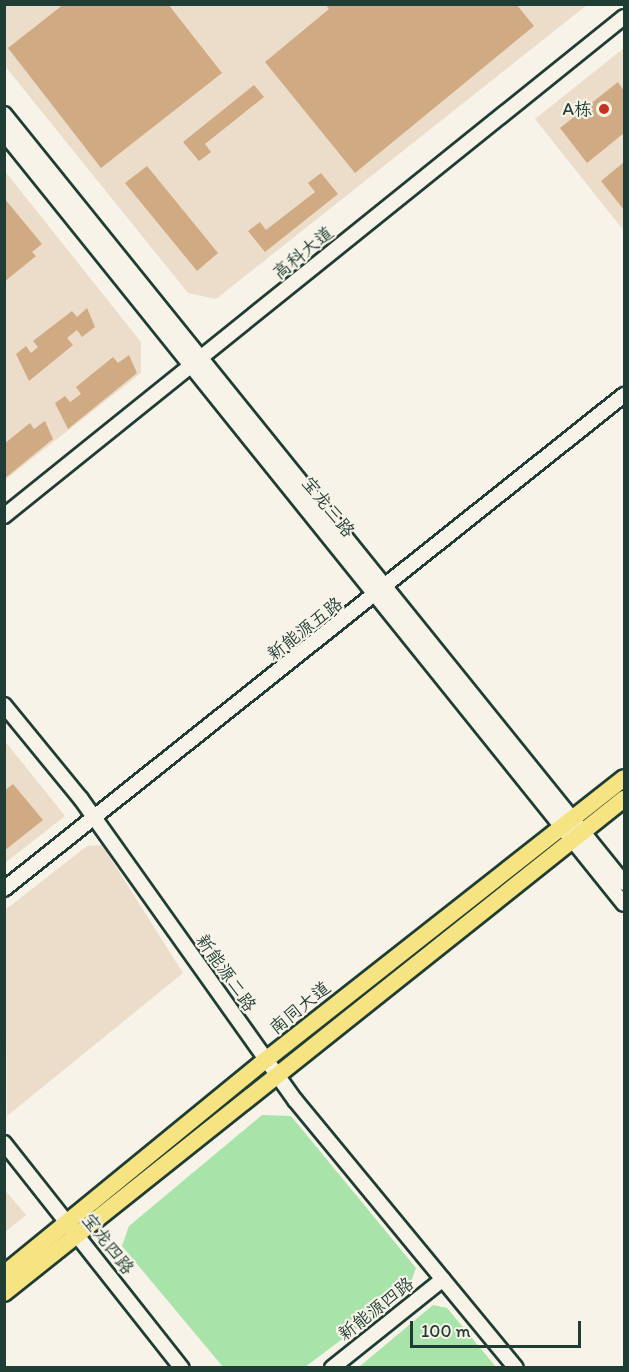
<!DOCTYPE html>
<html>
<head>
<meta charset="utf-8">
<style>
	body { margin:0 }
	#map { position:relative; width:629px; height:1372px; overflow:hidden; background:#f7f3e8; font-family:Itim,"LXGW WenKai TC",sans-serif }
	div>[style] { position:absolute }
	.built>* { inset:0; background:#ebddc9 }
	.green>* { inset:0; background:#a8e3a9 }
	.building>* { inset:0; background:#d0aa82 }
	.roads { filter:drop-shadow(2px 0 #1f3d34) drop-shadow(-2px 0 #1f3d34) drop-shadow(0 2px #1f3d34) drop-shadow(0 -2px #1f3d34) }
	.minor>* { height:14px; margin:-7px; padding:0 7px; transform-origin:7px; border-radius:7px; background:#f7f3e8 }
	.major>* { height:16px; margin:-8px; padding:0 8px; transform-origin:8px; border-radius:8px; background:#f6e381 }
	.dots>* { width:16px; height:16px; translate:-50% -50%; box-sizing:border-box; border:3px solid #f7f3e8; border-radius:50% }
	span { translate:-50% -50%; white-space:nowrap; text-align:center; line-height:1.15; -webkit-text-stroke:4.5px #f7f3e8; paint-order:stroke }
	.poi-label { font-size:18px; color:#1f3d34 }
	.right { translate:-100% -50%; text-align:right }
	.street-label { font-size:18px; color:#1f3d34 }
	.frame { position:absolute; inset:0; border:6px solid #1f3d34; pointer-events:none }
	.scale { position:absolute; left:410px; top:1321px; width:171px; height:27px; box-sizing:border-box; border:3px solid #1f3d34; border-top:0; padding-left:8px; font-size:18px; line-height:21px; white-space:nowrap; color:#1f3d34; -webkit-text-stroke:4px #f7f3e8; paint-order:stroke }
</style>
</head>
<body>
<div id="map">
	<div class="built">
		<div style="clip-path:polygon(4px 5px,587px 5px,216px 299px,188px 293px,5px 66px)"></div>
		<div style="clip-path:polygon(624px 48px,624px 231px,535px 119px)"></div>
		<div style="clip-path:polygon(4px 170px,141px 342px,141px 373px,5px 480px)"></div>
		<div style="clip-path:polygon(4px 740px,65px 816px,5px 863px,4px 863px)"></div>
		<div style="clip-path:polygon(102px 845px,183px 973px,7px 1116px,5px 910px,87px 846px)"></div>
		<div style="clip-path:polygon(4px 1189px,26px 1215px,5px 1232px,4px 1232px)"></div>
	</div>
	<div class="green">
		<div style="clip-path:polygon(262px 1115px,291px 1116px,416px 1268px,408px 1290px,305px 1367px,223px 1367px,122px 1246px,129px 1226px)"></div>
		<div style="clip-path:polygon(433px 1305px,447px 1308px,496px 1367px,359px 1367px)"></div>
	</div>
	<div class="building">
		<div style="clip-path:polygon(64px 4px,168px 4px,222px 73px,101px 168px,8px 48px)"></div>
		<div style="clip-path:polygon(325px 4px,516px 4px,534px 26px,355px 173px,265px 62px,329px 9px)"></div>
		<div style="clip-path:polygon(618px 82px,624px 91px,624px 133px,587px 163px,560px 128px)"></div>
		<div style="clip-path:polygon(254px 85px,264px 97px,205px 144px,211px 152px,199px 161px,183px 142px)"></div>
		<div style="clip-path:polygon(624px 162px,624px 210px,601px 181px)"></div>
		<div style="clip-path:polygon(147px 166px,218px 253px,197px 271px,125px 183px)"></div>
		<div style="clip-path:polygon(321px 173px,338px 194px,265px 252px,248px 231px,260px 222px,266px 230px,315px 192px,308px 183px)"></div>
		<div style="clip-path:polygon(4px 198px,42px 244px,32px 252px,36px 256px,4px 282px)"></div>
		<div style="clip-path:polygon(87px 308px,95px 327px,82px 337px,77px 330px,67px 338px,73px 345px,29px 381px,16px 354px,26px 346px,31px 353px,38px 347px,33px 341px,72px 311px,77px 317px)"></div>
		<div style="clip-path:polygon(129px 355px,137px 373px,68px 429px,55px 403px,65px 396px,70px 402px,81px 394px,76px 387px,113px 357px,118px 363px)"></div>
		<div style="clip-path:polygon(45px 421px,53px 439px,4px 479px,4px 444px,30px 423px,34px 429px)"></div>
		<div style="clip-path:polygon(13px 784px,43px 820px,4px 851px,4px 791px)"></div>
	</div>
	<div class="roads">
		<div class="minor">
			<div style="left:4px;top:114px;width:988px;rotate:51.12deg"></div>
			<div style="left:4px;top:133px;width:989px;rotate:51.2deg"></div>
			<div style="left:4px;top:516px;width:796px;rotate:-38.83deg"></div>
			<div style="left:4px;top:705px;width:122px;rotate:50.7deg"></div>
			<div style="left:81px;top:799px;width:369px;rotate:54.6deg"></div>
			<div style="left:295px;top:1100px;width:347px;rotate:50.5deg"></div>
			<div style="left:4px;top:889px;width:793px;rotate:-38.55deg"></div>
			<div style="left:4px;top:1143px;width:287px;rotate:51.7deg"></div>
			<div style="left:332px;top:1368px;width:142px;rotate:-38.7deg"></div>
		</div>
		<div class="major">
			<div style="left:4px;top:1274px;width:340px;rotate:-39.3deg"></div>
			<div style="left:267px;top:1059px;width:454px;rotate:-38.2deg"></div>
			<div style="left:4px;top:1293px;width:793px;rotate:-38.55deg"></div>
		</div>
	</div>
	<div class="dots">
		<div style="left:604px;top:109px;background:#c8321e"></div>
	</div>
	<div class="poi-label">
		<span class="right" style="left:592px;top:109px">A栋</span>
	</div>
	<div class="street-label">
		<span style="left:303px;top:253px;rotate:-39deg">高科大道</span>
		<span style="left:328px;top:507px;rotate:51deg">宝龙三路</span>
		<span style="left:305px;top:629px;rotate:-38deg">新能源五路</span>
		<span style="left:226px;top:973px;rotate:55deg">新能源二路</span>
		<span style="left:300px;top:1008px;rotate:-39deg">南同大道</span>
		<span style="left:108px;top:1244px;rotate:52deg">宝龙四路</span>
		<span style="left:376px;top:1309px;rotate:-38deg">新能源四路</span>
	</div>
	<div class="frame"></div>
	<div class="scale">100 m</div>
</div>
</body>
</html>
